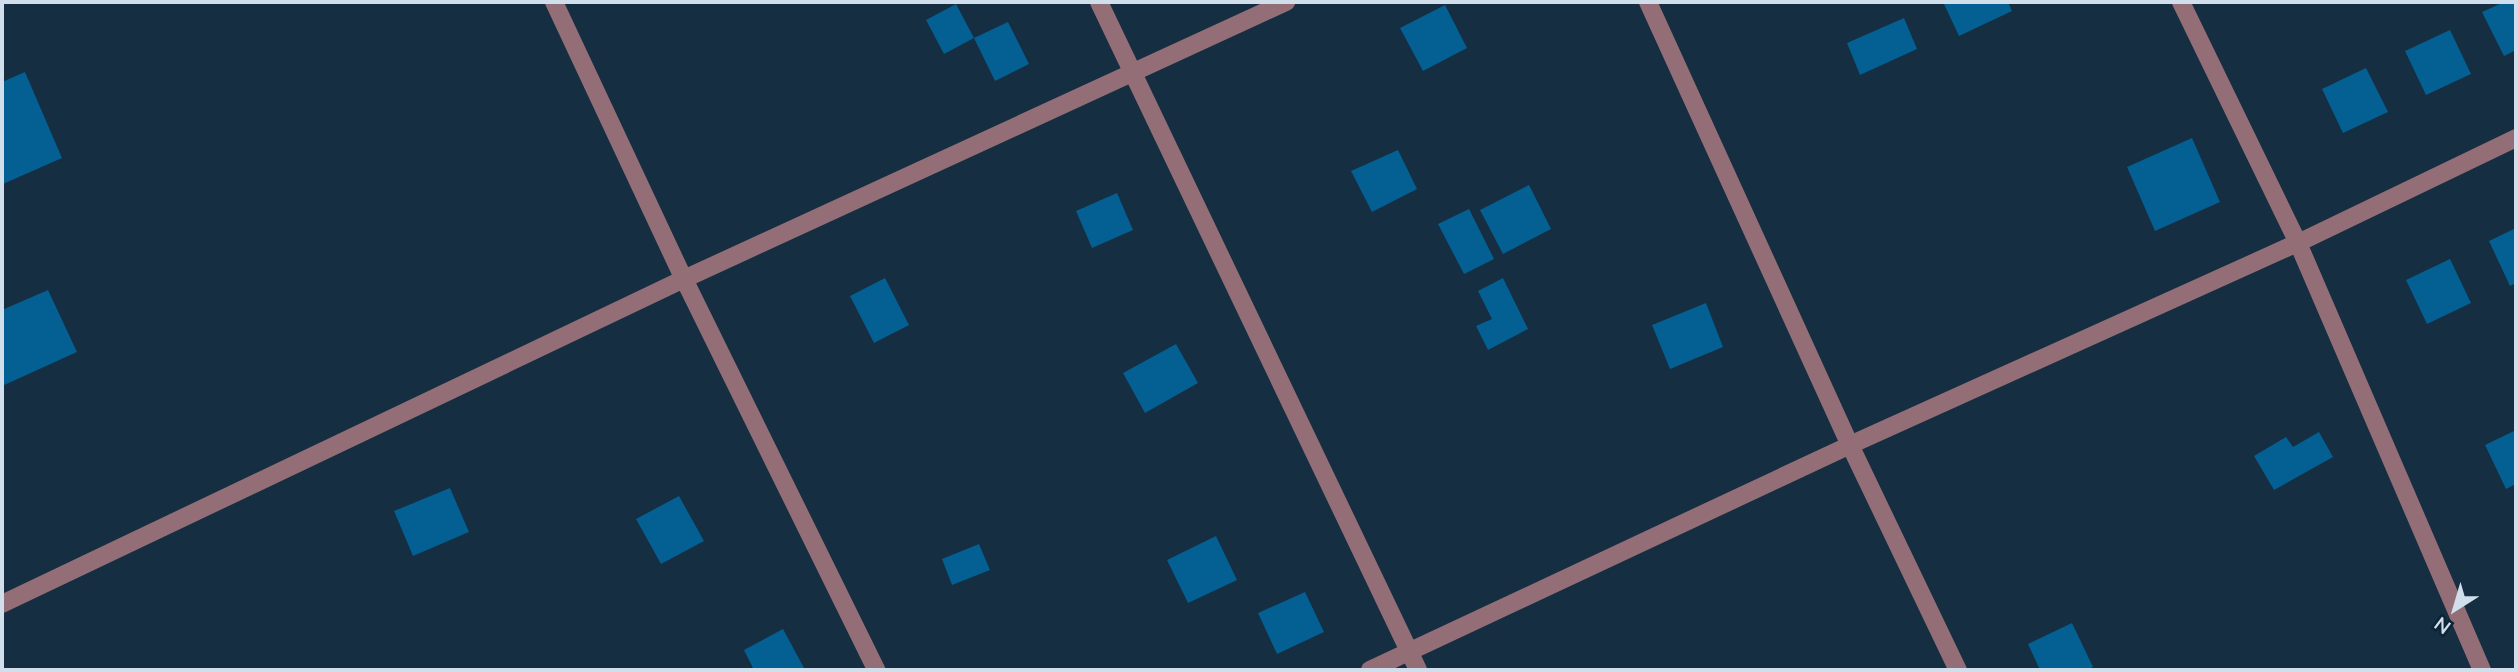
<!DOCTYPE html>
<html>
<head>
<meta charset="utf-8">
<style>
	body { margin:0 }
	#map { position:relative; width:2518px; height:672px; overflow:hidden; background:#152e41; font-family:Mulish,sans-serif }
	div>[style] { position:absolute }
	.building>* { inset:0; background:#045f92 }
	.minor>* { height:18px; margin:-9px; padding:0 9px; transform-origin:9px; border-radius:9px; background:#946e76 }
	span { translate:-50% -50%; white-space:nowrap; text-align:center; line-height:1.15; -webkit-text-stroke:7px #0b2436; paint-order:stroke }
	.frame { position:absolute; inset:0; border:4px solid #d0dfeb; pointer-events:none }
	.north { position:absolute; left:2420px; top:574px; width:70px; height:70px; -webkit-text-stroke:5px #0b2436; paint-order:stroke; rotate:217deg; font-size:19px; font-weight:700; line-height:28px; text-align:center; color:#d0dfeb }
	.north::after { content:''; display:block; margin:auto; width:24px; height:32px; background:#d0dfeb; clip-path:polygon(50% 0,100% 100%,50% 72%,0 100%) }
</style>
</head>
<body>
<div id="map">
	<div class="building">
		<div style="clip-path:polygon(1943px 2px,2008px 2px,2012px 11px,1959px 36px)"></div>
		<div style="clip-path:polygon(2504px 2px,2516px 2px,2516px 50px,2504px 56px,2482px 12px)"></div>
		<div style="clip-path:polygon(956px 4px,974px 38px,944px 54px,926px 20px)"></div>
		<div style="clip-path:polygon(1445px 5px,1467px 48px,1423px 71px,1400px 28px)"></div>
		<div style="clip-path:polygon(1904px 18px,1917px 49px,1860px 75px,1847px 43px)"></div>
		<div style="clip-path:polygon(1008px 22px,1029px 64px,995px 81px,974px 38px)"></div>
		<div style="clip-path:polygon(2450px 30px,2471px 74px,2426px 95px,2405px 51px)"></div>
		<div style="clip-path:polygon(2366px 68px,2388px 112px,2343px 133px,2322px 89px)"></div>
		<div style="clip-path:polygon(25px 72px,62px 158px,3px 184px,2px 82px)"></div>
		<div style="clip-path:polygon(2192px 138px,2220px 202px,2155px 231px,2127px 167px)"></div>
		<div style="clip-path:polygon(1398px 150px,1417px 189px,1372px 212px,1351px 171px)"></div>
		<div style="clip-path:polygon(1529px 185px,1551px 229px,1503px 254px,1480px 210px)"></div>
		<div style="clip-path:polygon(1117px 193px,1133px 230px,1092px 248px,1076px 211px)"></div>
		<div style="clip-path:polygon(1469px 209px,1494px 259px,1464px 274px,1438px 224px)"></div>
		<div style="clip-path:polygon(2516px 228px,2516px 283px,2510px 286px,2489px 241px)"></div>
		<div style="clip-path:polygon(2450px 259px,2471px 303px,2427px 324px,2406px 280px)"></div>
		<div style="clip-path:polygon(885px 278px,909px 325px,874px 343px,850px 296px)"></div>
		<div style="clip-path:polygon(1503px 278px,1528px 329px,1488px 350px,1476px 326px,1492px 319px,1478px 291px)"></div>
		<div style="clip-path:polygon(48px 290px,77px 352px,2px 386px,2px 310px)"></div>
		<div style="clip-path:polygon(1706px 303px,1723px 347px,1670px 369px,1652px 325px)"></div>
		<div style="clip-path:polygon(1176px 344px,1198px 383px,1145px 413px,1123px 373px)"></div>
		<div style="clip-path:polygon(2516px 430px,2516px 484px,2506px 489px,2485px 445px)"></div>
		<div style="clip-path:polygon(2319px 432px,2333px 457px,2274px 490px,2254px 456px,2286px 437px,2293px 447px)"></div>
		<div style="clip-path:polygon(450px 488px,469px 532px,413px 556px,394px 511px)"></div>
		<div style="clip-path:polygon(679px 496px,704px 541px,661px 564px,636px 519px)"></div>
		<div style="clip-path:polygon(1216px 536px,1237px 580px,1188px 603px,1167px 560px)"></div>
		<div style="clip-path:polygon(979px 544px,990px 570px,952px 585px,942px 559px)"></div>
		<div style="clip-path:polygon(1305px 592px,1324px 632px,1277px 654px,1258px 613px)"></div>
		<div style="clip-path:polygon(2072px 623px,2093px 667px,2087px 670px,2040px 670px,2028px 644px)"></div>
		<div style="clip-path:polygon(783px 629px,804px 668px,754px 670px,744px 650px)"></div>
	</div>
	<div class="minor">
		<div style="left:554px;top:2px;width:306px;rotate:64.9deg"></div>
		<div style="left:684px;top:279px;width:436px;rotate:63.8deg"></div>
		<div style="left:1099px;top:2px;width:740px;rotate:64.47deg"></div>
		<div style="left:1648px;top:2px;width:487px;rotate:65.5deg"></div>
		<div style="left:1850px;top:445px;width:250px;rotate:64.4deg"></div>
		<div style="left:2181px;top:2px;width:268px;rotate:64.1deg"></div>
		<div style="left:2298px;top:243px;width:465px;rotate:66.7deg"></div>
		<div style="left:2px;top:604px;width:755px;rotate:-25.48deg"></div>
		<div style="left:684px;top:279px;width:663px;rotate:-24.71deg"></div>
		<div style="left:1370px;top:670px;width:530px;rotate:-25.11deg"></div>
		<div style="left:1850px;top:445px;width:491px;rotate:-24.3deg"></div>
		<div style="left:2298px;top:243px;width:242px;rotate:-25.7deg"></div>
	</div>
	<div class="frame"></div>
	<div class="north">N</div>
</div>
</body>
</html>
